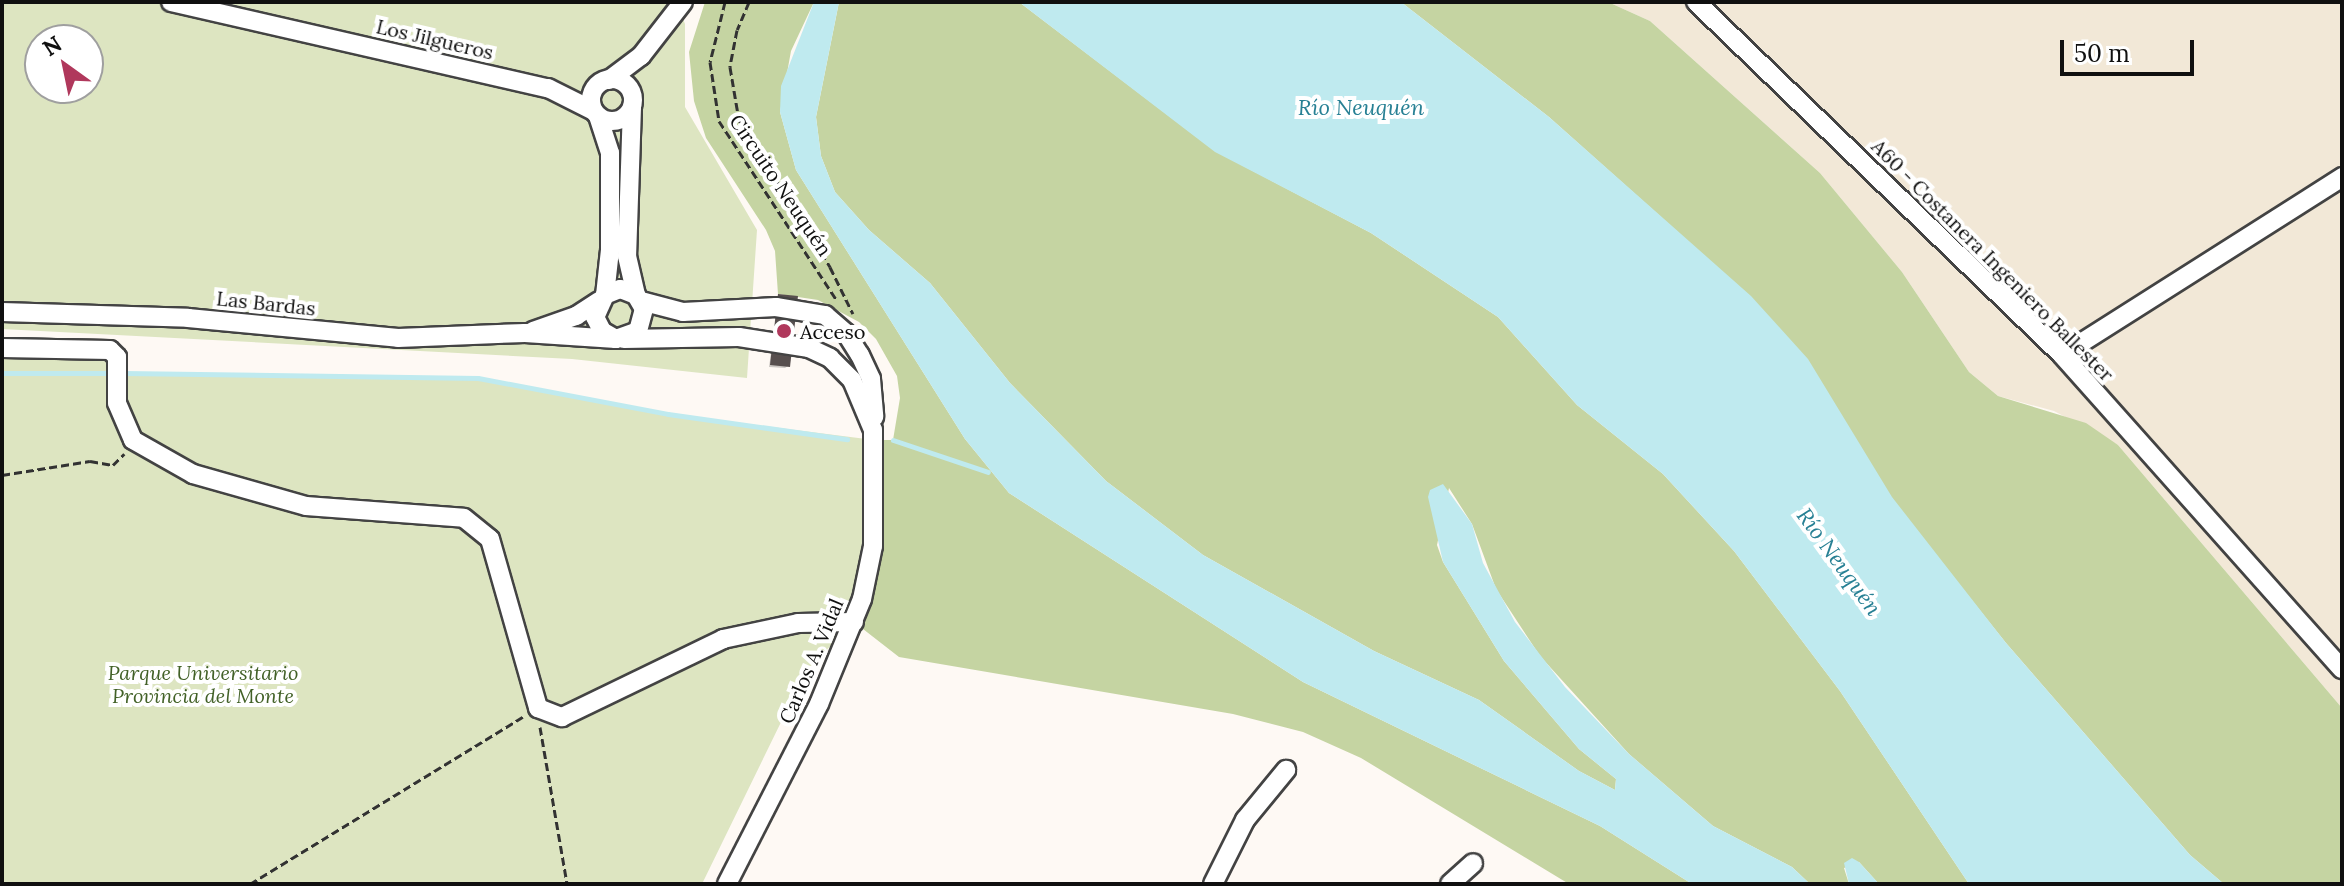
<!DOCTYPE html>
<html>
<head>
<meta charset="utf-8">
<style>
	body { margin:0 }
	#map { position:relative; width:2344px; height:886px; overflow:hidden; background:#fef9f4; font-family:Lora,serif }
	div>[style] { position:absolute }
	.farmland>* { inset:0; background:#f2e8d7 }
	.green>* { inset:0; background:#dde5c1 }
	.forest>* { inset:0; background:#c5d4a2 }
	.water>* { inset:0; background:#bfeaef }
	.shadow>* { inset:0; background:#0003 }
	.stream>* { height:5px; margin:-2.5px; padding:0 2.5px; transform-origin:2.5px; border-radius:2.5px; background:#bfeaef }
	.building>* { inset:0; background:#574f4e }
	.path>* { height:3px; margin-top:-1.5px; transform-origin:0; background:repeating-linear-gradient(90deg,#323232 0 8px,transparent 0 12px) }
	.roads { filter:drop-shadow(2px 0 #434343) drop-shadow(-2px 0 #434343) drop-shadow(0 2px #434343) drop-shadow(0 -2px #434343) }
	.minor>* { height:18px; margin:-9px; padding:0 9px; transform-origin:9px; border-radius:9px; background:#fff }
	.minor>.ring { margin:-9px; padding:0; box-sizing:content-box; background:none; border:18px solid #fff; border-radius:50% }
	.dots>* { width:22px; height:22px; translate:-50% -50%; box-sizing:border-box; border:4px solid #fff; border-radius:50% }
	span { translate:-50% -50%; white-space:nowrap; text-align:center; line-height:1.15; -webkit-text-stroke:8px #fff; paint-order:stroke }
	.street-label { font-size:20px; color:#101010 }
	.poi-label { font-size:20px; color:#101010 }
	.left { translate:0 -50%; text-align:left }
	.park-label { font-size:20px; color:#426127; font-style:italic }
	.water-label { font-size:22px; color:#278094; font-style:italic }
	.frame { position:absolute; inset:0; border:4px solid #101010; pointer-events:none }
	.north { position:absolute; left:24px; top:24px; width:80px; height:80px; box-sizing:border-box; background:#fff; border:2px solid #9f9f9f; border-radius:50%; rotate:327deg; font-size:22px; font-weight:700; line-height:32px; text-align:center; color:#101010 }
	.north::after { content:''; display:block; margin:auto; width:28px; height:36px; background:#b0385c; clip-path:polygon(50% 0,100% 100%,50% 72%,0 100%) }
	.scale { position:absolute; left:2060px; top:40px; width:134px; height:36px; box-sizing:border-box; border:4px solid #101010; border-top:0; padding-left:10px; font-size:24px; line-height:28px; white-space:nowrap; color:#101010; -webkit-text-stroke:6px #fff; paint-order:stroke }
</style>
</head>
<body>
<div id="map">
	<div class="farmland">
		<div style="clip-path:polygon(1608px 2px,2342px 2px,2342px 708px,2118px 445px,2054px 411px,1998px 396px,1969px 372px,1902px 272px,1820px 173px,1650px 21px)"></div>
	</div>
	<div class="green">
		<div style="clip-path:polygon(evenodd,2px 2px,677px 2px,685px 24px,685px 107px,757px 230px,747px 378px,572px 359px,2px 329px,2px 2px,40px 40px,88px 40px,88px 88px,40px 88px,40px 40px)"></div>
		<div style="clip-path:polygon(2px 348px,110px 350px,115px 373px,478px 378px,668px 414px,874px 440px,876px 460px,854px 622px,806px 671px,702px 884px,2px 884px)"></div>
	</div>
	<div class="forest">
		<div style="clip-path:polygon(705px 2px,814px 2px,791px 51px,780px 112px,796px 170px,965px 439px,1009px 493px,1303px 682px,1600px 826px,1692px 884px,1569px 884px,1361px 758px,1303px 732px,1233px 714px,899px 657px,854px 622px,865px 588px,874px 440px,893px 440px,900px 398px,897px 376px,876px 339px,859px 322px,818px 300px,778px 294px,775px 251px,766px 230px,706px 138px,694px 101px,689px 52px)"></div>
		<div style="clip-path:polygon(839px 2px,1019px 2px,1215px 151px,1371px 233px,1498px 317px,1577px 405px,1663px 474px,1734px 551px,1840px 691px,1969px 884px,1879px 884px,1859px 862px,1844px 868px,1849px 884px,1810px 884px,1792px 867px,1713px 826px,1629px 754px,1540px 656px,1496px 589px,1472px 524px,1449px 488px,1437px 545px,1443px 562px,1504px 661px,1579px 749px,1616px 779px,1615px 790px,1579px 771px,1479px 700px,1374px 651px,1203px 555px,1106px 481px,1010px 383px,930px 283px,869px 230px,835px 192px,821px 156px,816px 117px)"></div>
		<div style="clip-path:polygon(1401px 2px,1608px 2px,1650px 21px,1820px 173px,1902px 272px,1969px 372px,1998px 396px,2086px 423px,2118px 445px,2342px 708px,2342px 884px,2224px 884px,2190px 855px,2006px 643px,1680px 234px,1549px 117px)"></div>
	</div>
	<div class="water">
		<div style="clip-path:polygon(814px 2px,839px 2px,816px 117px,821px 156px,835px 192px,869px 230px,930px 283px,1010px 383px,1106px 481px,1203px 555px,1374px 651px,1479px 700px,1579px 771px,1615px 790px,1616px 779px,1579px 749px,1504px 661px,1443px 562px,1428px 497px,1430px 490px,1443px 484px,1472px 524px,1483px 563px,1515px 622px,1565px 687px,1629px 754px,1713px 826px,1792px 867px,1810px 884px,1692px 884px,1600px 826px,1303px 682px,1009px 493px,965px 439px,796px 170px,780px 112px,781px 86px)"></div>
		<div style="clip-path:polygon(1019px 2px,1401px 2px,1549px 117px,1751px 296px,1808px 359px,1892px 497px,2006px 643px,2190px 855px,2224px 884px,1969px 884px,1840px 691px,1734px 551px,1663px 474px,1577px 405px,1498px 317px,1371px 233px,1215px 152px)"></div>
		<div style="clip-path:polygon(1852px 858px,1859px 862px,1879px 884px,1849px 884px,1844px 863px)"></div>
	</div>
	<div class="shadow">
		<div style="clip-path:polygon(779px 296px,788px 366px,785px 368px,769px 367px)"></div>
	</div>
	<div class="stream">
		<div style="left:2px;top:373px;width:111px"></div>
		<div style="left:123px;top:373px;width:355px;rotate:0.8deg"></div>
		<div style="left:478px;top:378px;width:193px;rotate:10.7deg"></div>
		<div style="left:668px;top:414px;width:181px;rotate:8deg"></div>
		<div style="left:893px;top:440px;width:100px;rotate:18.6deg"></div>
	</div>
	<div class="building">
		<div style="clip-path:polygon(778px 294px,798px 296px,790px 367px,770px 365px)"></div>
	</div>
	<div class="path">
		<div style="left:725px;top:2px;width:62px;rotate:104deg"></div>
		<div style="left:710px;top:62px;width:60px;rotate:81.3deg"></div>
		<div style="left:719px;top:121px;width:213px;rotate:56.7deg"></div>
		<div style="left:749px;top:2px;width:30px;rotate:113deg"></div>
		<div style="left:737px;top:30px;width:38px;rotate:101deg"></div>
		<div style="left:730px;top:67px;width:54px;rotate:80.4deg"></div>
		<div style="left:739px;top:120px;width:173px;rotate:58.2deg"></div>
		<div style="left:830px;top:267px;width:52px;rotate:63.9deg"></div>
		<div style="left:2px;top:475px;width:89px;rotate:-9deg"></div>
		<div style="left:90px;top:461px;width:23px;rotate:10deg"></div>
		<div style="left:113px;top:465px;width:16px;rotate:-45deg"></div>
		<div style="left:540px;top:727px;width:159px;rotate:80.2deg"></div>
		<div style="left:250px;top:884px;width:320px;rotate:-31.5deg"></div>
	</div>
	<div class="roads">
		<div class="minor">
			<div style="left:171px;top:2px;width:387px;rotate:12.9deg"></div>
			<div style="left:548px;top:88px;width:51px;rotate:26.6deg"></div>
			<div style="left:1696px;top:2px;width:508px;rotate:43.96deg"></div>
			<div style="left:2062px;top:355px;width:421px;rotate:48.3deg"></div>
			<div class="ring" style="left:591px;top:79px;width:24px;height:24px"></div>
			<div style="left:609px;top:80px;width:40px;rotate:-37deg"></div>
			<div style="left:641px;top:56px;width:68px;rotate:-52.1deg"></div>
			<div style="left:632px;top:107px;width:149px;rotate:91.9deg"></div>
			<div style="left:627px;top:256px;width:40px;rotate:77deg"></div>
			<div style="left:598px;top:116px;width:39px;rotate:72deg"></div>
			<div style="left:610px;top:153px;width:97px;rotate:90deg"></div>
			<div style="left:610px;top:250px;width:45px;rotate:96.3deg"></div>
			<div style="left:605px;top:295px;width:24px;rotate:114deg"></div>
			<div style="left:595px;top:317px;width:16px;rotate:63deg"></div>
			<div style="left:602px;top:331px;width:16px;rotate:30deg"></div>
			<div style="left:616px;top:339px;width:23px;rotate:-20deg"></div>
			<div style="left:638px;top:331px;width:23px;rotate:-75deg"></div>
			<div style="left:644px;top:309px;width:16px;rotate:-120deg"></div>
			<div style="left:636px;top:295px;width:17px;rotate:-159deg"></div>
			<div style="left:620px;top:289px;width:16px;rotate:158deg"></div>
			<div style="left:641px;top:301px;width:43px;rotate:14.7deg"></div>
			<div style="left:683px;top:312px;width:93px;rotate:-3.1deg"></div>
			<div style="left:776px;top:307px;width:50px;rotate:9.3deg"></div>
			<div style="left:825px;top:315px;width:28px;rotate:41deg"></div>
			<div style="left:846px;top:333px;width:26px;rotate:58deg"></div>
			<div style="left:860px;top:355px;width:26px;rotate:65deg"></div>
			<div style="left:871px;top:379px;width:38px;rotate:85deg"></div>
			<div style="left:2px;top:312px;width:186px;rotate:1.8deg"></div>
			<div style="left:188px;top:318px;width:211px;rotate:5.4deg"></div>
			<div style="left:398px;top:338px;width:127px;rotate:-2.3deg"></div>
			<div style="left:525px;top:333px;width:91px;rotate:3.8deg"></div>
			<div style="left:533px;top:331px;width:46px;rotate:-19.2deg"></div>
			<div style="left:576px;top:316px;width:27px;rotate:-33deg"></div>
			<div style="left:624px;top:339px;width:115px;rotate:-1deg"></div>
			<div style="left:739px;top:337px;width:71px;rotate:8.9deg"></div>
			<div style="left:809px;top:348px;width:23px;rotate:25deg"></div>
			<div style="left:830px;top:358px;width:31px;rotate:45deg"></div>
			<div style="left:852px;top:380px;width:54px;rotate:67.2deg"></div>
			<div style="left:873px;top:430px;width:116px;rotate:90deg"></div>
			<div style="left:873px;top:546px;width:54px;rotate:101.7deg"></div>
			<div style="left:862px;top:599px;width:113px;rotate:112.3deg"></div>
			<div style="left:819px;top:704px;width:202px;rotate:117.1deg"></div>
			<div style="left:2px;top:348px;width:108px;rotate:1.1deg"></div>
			<div style="left:110px;top:350px;width:10px;rotate:45deg"></div>
			<div style="left:117px;top:357px;width:46px;rotate:90deg"></div>
			<div style="left:117px;top:403px;width:40px;rotate:66.6deg"></div>
			<div style="left:133px;top:440px;width:69px;rotate:29.5deg"></div>
			<div style="left:193px;top:474px;width:117px;rotate:15.8deg"></div>
			<div style="left:306px;top:506px;width:158px;rotate:4.3deg"></div>
			<div style="left:464px;top:518px;width:33px;rotate:39deg"></div>
			<div style="left:490px;top:539px;width:176px;rotate:74.1deg"></div>
			<div style="left:538px;top:708px;width:26px;rotate:21deg"></div>
			<div style="left:562px;top:717px;width:179px;rotate:-25.8deg"></div>
			<div style="left:723px;top:639px;width:77px;rotate:-12deg"></div>
			<div style="left:798px;top:623px;width:56px;rotate:-1deg"></div>
			<div style="left:2062px;top:355px;width:332px;rotate:-32.4deg"></div>
			<div style="left:1213px;top:884px;width:72px;rotate:-63.4deg"></div>
			<div style="left:1245px;top:820px;width:65px;rotate:-50.6deg"></div>
			<div style="left:1450px;top:884px;width:31px;rotate:-42deg"></div>
		</div>
	</div>
	<div class="dots">
		<div style="left:784px;top:331px;background:#b0385c"></div>
	</div>
	<div class="street-label">
		<span style="left:435px;top:39px;rotate:13deg">Los Jilgueros</span>
		<span style="left:781px;top:185px;rotate:56deg">Circuito Neuquén</span>
		<span style="left:1993px;top:260px;rotate:45deg">A60 - Costanera Ingeniero Ballester</span>
		<span style="left:266px;top:303px;rotate:6deg">Las Bardas</span>
		<span style="left:811px;top:661px;rotate:-67deg">Carlos A. Vidal</span>
	</div>
	<div class="poi-label">
		<span class="left" style="left:800px;top:331px">Acceso</span>
	</div>
	<div class="park-label">
		<span style="left:203px;top:684px">Parque Universitario<br>Provincia del Monte</span>
	</div>
	<div class="water-label">
		<span style="left:1361px;top:108px">Río Neuquén</span>
		<span style="left:1839px;top:562px;rotate:54deg">Río Neuquén</span>
	</div>
	<div class="frame"></div>
	<div class="north">N</div>
	<div class="scale">50 m</div>
</div>
</body>
</html>
